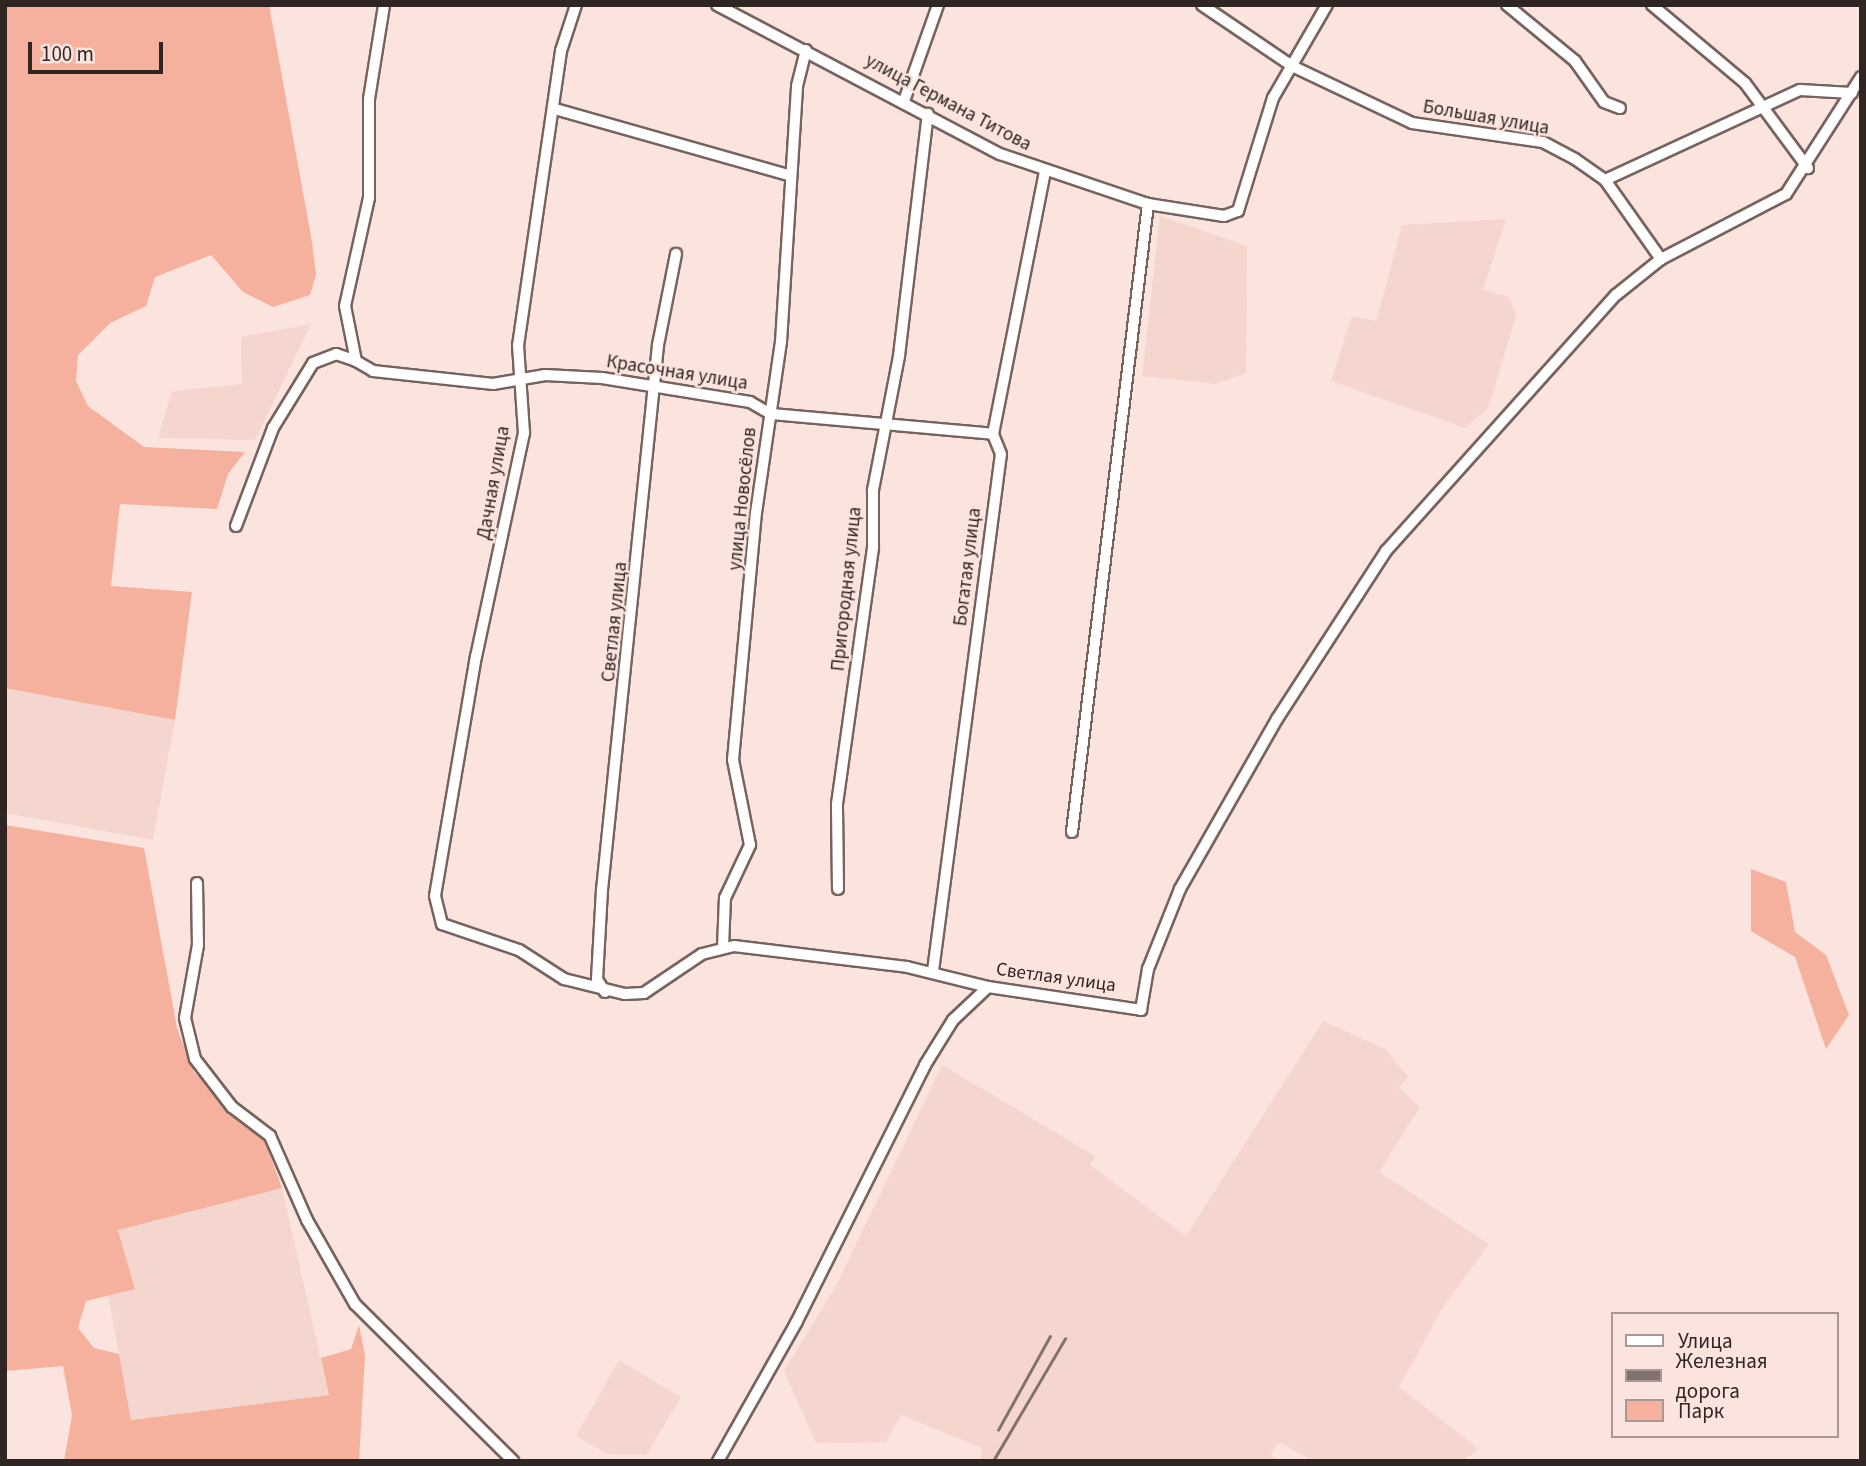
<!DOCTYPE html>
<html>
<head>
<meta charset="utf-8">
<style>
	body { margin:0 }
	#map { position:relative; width:1866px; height:1466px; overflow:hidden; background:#fbe4de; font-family:"Source Sans 3",sans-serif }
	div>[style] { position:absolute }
	.built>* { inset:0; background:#f5d6cf }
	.green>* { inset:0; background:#f5b19e }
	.roads { filter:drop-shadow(2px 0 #77635e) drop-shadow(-2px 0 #77635e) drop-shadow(0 2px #77635e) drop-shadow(0 -2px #77635e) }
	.street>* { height:10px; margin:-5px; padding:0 5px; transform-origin:5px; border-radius:5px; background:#fff }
	.rail>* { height:2.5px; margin:-1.25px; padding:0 1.25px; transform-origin:1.25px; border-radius:1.25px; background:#81726e }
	span { translate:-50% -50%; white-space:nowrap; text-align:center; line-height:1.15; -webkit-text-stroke:5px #fbe4de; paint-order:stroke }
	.street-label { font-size:19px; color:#2f2624 }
	.frame { position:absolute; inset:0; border:7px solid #2f2624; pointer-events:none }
	.legend { position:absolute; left:1611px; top:1312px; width:228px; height:126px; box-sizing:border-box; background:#fbe4de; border:2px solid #a99894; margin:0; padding:9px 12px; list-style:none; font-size:21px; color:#2f2624 }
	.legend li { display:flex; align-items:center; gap:14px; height:35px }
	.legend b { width:35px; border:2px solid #a99894 }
	.scale { position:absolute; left:28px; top:42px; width:135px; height:32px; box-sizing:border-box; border:4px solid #2f2624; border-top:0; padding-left:9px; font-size:21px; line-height:24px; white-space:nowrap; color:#2f2624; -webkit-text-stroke:5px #fbe4de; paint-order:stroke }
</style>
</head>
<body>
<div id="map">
	<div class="built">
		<div style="clip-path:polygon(1160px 216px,1247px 246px,1246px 373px,1215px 384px,1142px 376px)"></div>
		<div style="clip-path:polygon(1506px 219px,1483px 290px,1509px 297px,1516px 315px,1489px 407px,1465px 428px,1331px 381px,1352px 316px,1376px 321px,1402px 225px)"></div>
		<div style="clip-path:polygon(311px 324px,255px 440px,158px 438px,172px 391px,242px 384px,241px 337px)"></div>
		<div style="clip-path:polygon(5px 688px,175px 720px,153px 840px,5px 813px)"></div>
		<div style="clip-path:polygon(1323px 1021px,1385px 1049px,1408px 1077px,1399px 1088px,1420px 1107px,1379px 1172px,1489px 1244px,1443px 1307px,1399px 1387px,1479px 1449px,1462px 1461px,1313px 1461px,1279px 1442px,1271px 1454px,1279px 1461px,980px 1461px,982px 1448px,901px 1415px,886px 1442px,816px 1443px,784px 1371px,837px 1284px,942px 1065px,1095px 1156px,1090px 1165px,1186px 1236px)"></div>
		<div style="clip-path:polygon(282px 1188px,329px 1395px,131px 1420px,108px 1295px,135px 1288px,117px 1230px)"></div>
		<div style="clip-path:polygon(619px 1360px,681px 1397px,646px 1455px,607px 1454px,576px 1436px)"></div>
	</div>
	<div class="green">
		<div style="clip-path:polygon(5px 5px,269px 5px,312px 242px,316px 275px,310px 295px,273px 307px,243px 292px,211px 255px,155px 277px,146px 306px,110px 323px,78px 355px,76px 381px,88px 406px,144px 447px,245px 452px,228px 474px,217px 509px,120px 504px,111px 586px,192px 592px,175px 720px,5px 688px)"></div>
		<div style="clip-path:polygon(5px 825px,144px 848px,177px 1028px,194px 1072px,264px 1139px,282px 1188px,118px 1230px,135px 1289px,86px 1301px,78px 1328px,94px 1348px,119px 1354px,131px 1420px,329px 1395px,321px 1358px,351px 1349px,359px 1325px,365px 1356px,359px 1461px,64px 1461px,72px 1415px,63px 1366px,5px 1371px)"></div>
		<div style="clip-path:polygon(1751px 869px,1786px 882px,1795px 932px,1826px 955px,1849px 1015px,1826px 1049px,1795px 957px,1751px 931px)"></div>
	</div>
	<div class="roads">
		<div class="street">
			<div style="left:576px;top:5px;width:48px;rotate:108.1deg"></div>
			<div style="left:561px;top:51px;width:297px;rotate:98.3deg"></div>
			<div style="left:518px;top:345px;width:88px;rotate:86.1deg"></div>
			<div style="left:524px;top:433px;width:228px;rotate:102.1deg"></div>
			<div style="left:476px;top:656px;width:243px;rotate:99.7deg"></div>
			<div style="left:435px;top:896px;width:29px;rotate:76deg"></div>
			<div style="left:442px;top:924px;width:81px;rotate:18.7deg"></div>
			<div style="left:519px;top:950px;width:54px;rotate:32.8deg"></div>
			<div style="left:564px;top:979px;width:63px;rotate:13.8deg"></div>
			<div style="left:625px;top:994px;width:19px;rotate:-3deg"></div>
			<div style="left:644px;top:993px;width:70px;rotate:-33.9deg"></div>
			<div style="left:702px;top:954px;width:33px;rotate:-14deg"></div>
			<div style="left:734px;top:946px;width:174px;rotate:6.9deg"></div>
			<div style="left:907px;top:967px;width:83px;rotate:13.9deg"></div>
			<div style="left:988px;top:987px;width:155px;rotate:8.5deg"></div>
			<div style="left:1141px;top:1010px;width:42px;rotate:-80.3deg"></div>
			<div style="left:1148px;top:969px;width:86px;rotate:-68.2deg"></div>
			<div style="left:1180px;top:889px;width:196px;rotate:-60.3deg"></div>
			<div style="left:1277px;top:719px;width:200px;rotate:-57deg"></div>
			<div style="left:1386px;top:551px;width:344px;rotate:-48.1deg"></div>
			<div style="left:1616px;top:295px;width:58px;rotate:-38.7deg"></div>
			<div style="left:1661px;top:259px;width:141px;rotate:-27.5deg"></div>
			<div style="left:1786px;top:194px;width:139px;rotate:-57.3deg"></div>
			<div style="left:717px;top:5px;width:320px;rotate:27.8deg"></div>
			<div style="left:1000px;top:154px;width:156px;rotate:18.7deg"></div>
			<div style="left:1148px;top:204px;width:77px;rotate:9deg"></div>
			<div style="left:1224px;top:216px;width:15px;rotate:-20deg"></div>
			<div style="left:1238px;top:211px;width:118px;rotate:-72.8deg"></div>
			<div style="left:1273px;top:98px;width:108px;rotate:-59.9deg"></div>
			<div style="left:1202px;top:5px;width:109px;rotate:34.1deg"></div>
			<div style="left:1292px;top:66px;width:133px;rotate:25.4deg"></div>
			<div style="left:1412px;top:123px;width:132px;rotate:8.3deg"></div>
			<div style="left:1543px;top:142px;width:36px;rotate:28deg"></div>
			<div style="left:1575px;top:159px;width:37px;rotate:35deg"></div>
			<div style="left:1605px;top:180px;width:97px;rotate:54.7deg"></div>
			<div style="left:1507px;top:5px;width:88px;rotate:39.5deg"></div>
			<div style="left:1575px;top:61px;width:50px;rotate:54.7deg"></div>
			<div style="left:1604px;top:102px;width:17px;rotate:21deg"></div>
			<div style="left:1652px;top:5px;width:121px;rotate:40deg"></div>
			<div style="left:1745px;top:83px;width:106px;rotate:53.5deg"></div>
			<div style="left:904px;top:101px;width:102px;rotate:-70.5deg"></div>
			<div style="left:555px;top:109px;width:242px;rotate:15.8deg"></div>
			<div style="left:1605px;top:180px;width:215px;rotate:-24.8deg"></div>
			<div style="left:1800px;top:90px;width:52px;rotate:3.3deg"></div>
			<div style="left:356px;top:361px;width:20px;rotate:30deg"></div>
			<div style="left:373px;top:371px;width:121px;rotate:6.2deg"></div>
			<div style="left:493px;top:384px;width:53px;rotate:-9.8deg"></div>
			<div style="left:545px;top:375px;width:57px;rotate:3deg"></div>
			<div style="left:602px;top:378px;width:150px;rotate:9.2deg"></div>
			<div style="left:750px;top:402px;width:24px;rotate:30deg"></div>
			<div style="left:771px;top:414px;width:223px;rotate:5.1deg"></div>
			<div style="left:236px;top:526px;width:105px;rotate:-69.3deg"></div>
			<div style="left:273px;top:428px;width:76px;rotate:-58.4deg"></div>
			<div style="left:313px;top:363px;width:25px;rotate:-21deg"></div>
			<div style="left:336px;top:354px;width:21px;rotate:19deg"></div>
			<div style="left:356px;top:361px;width:56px;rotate:-101.3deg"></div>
			<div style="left:345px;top:306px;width:111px;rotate:-77.5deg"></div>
			<div style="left:369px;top:198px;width:99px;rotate:-90deg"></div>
			<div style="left:369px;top:99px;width:95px;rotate:-80.9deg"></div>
			<div style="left:1072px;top:832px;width:633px;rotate:-83.1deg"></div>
			<div style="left:197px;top:883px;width:62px;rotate:89.1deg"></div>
			<div style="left:198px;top:945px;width:74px;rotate:100.1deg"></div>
			<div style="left:185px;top:1018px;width:42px;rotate:76.3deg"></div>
			<div style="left:195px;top:1059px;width:61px;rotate:52.4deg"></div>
			<div style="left:232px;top:1107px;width:48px;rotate:37.3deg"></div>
			<div style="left:270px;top:1136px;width:92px;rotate:66.2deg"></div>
			<div style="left:307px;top:1220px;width:97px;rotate:60.3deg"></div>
			<div style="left:355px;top:1304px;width:223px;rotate:44.8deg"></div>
			<div style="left:838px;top:889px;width:85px;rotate:-90.7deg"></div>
			<div style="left:837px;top:804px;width:260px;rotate:-82deg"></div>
			<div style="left:873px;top:547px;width:57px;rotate:-90deg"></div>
			<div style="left:873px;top:490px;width:136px;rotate:-79deg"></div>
			<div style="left:899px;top:356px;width:244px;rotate:-83.2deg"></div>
			<div style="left:723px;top:947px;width:49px;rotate:-87.7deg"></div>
			<div style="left:725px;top:898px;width:59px;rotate:-64.7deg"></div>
			<div style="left:750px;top:845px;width:87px;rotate:-101.3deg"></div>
			<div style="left:733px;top:760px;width:248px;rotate:-84.7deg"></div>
			<div style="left:756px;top:513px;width:173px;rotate:-81.7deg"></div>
			<div style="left:781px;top:342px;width:256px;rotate:-86.4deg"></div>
			<div style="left:797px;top:86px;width:37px;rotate:-76deg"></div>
			<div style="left:933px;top:971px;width:521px;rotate:-82.51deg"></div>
			<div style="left:1001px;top:454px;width:22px;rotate:-112deg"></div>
			<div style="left:993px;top:434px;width:268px;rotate:-78.8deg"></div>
			<div style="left:605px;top:992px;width:15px;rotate:-122deg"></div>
			<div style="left:597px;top:979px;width:89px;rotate:-86.8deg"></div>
			<div style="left:602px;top:890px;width:548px;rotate:-84.13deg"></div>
			<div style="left:658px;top:345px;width:93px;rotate:-78.8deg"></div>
			<div style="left:718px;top:1461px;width:159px;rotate:-60.5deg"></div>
			<div style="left:796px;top:1323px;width:288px;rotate:-63.4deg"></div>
			<div style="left:925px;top:1065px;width:53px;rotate:-58.1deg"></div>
			<div style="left:953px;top:1020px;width:48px;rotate:-43.3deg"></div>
		</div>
	</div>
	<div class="rail">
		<div style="left:998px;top:1430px;width:107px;rotate:-61deg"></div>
		<div style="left:993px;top:1461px;width:142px;rotate:-59.5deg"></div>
	</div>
	<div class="street-label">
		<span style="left:948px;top:103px;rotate:28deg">улица Германа Титова</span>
		<span style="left:1486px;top:118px;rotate:10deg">Большая улица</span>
		<span style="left:677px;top:373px;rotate:9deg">Красочная улица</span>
		<span style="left:494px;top:483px;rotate:-80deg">Дачная улица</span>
		<span style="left:743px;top:499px;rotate:-84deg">улица Новосёлов</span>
		<span style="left:968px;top:567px;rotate:-83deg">Богатая улица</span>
		<span style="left:847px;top:589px;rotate:-84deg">Пригородная улица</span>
		<span style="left:615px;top:622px;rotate:-84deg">Светлая улица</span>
		<span style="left:1056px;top:978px;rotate:8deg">Светлая улица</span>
	</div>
	<div class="frame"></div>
	<ul class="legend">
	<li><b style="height:9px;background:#fff"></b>Улица</li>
	<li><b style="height:9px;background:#81726e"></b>Железная дорога</li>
	<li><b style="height:19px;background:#f5b19e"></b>Парк</li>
	</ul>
	<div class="scale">100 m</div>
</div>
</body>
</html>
